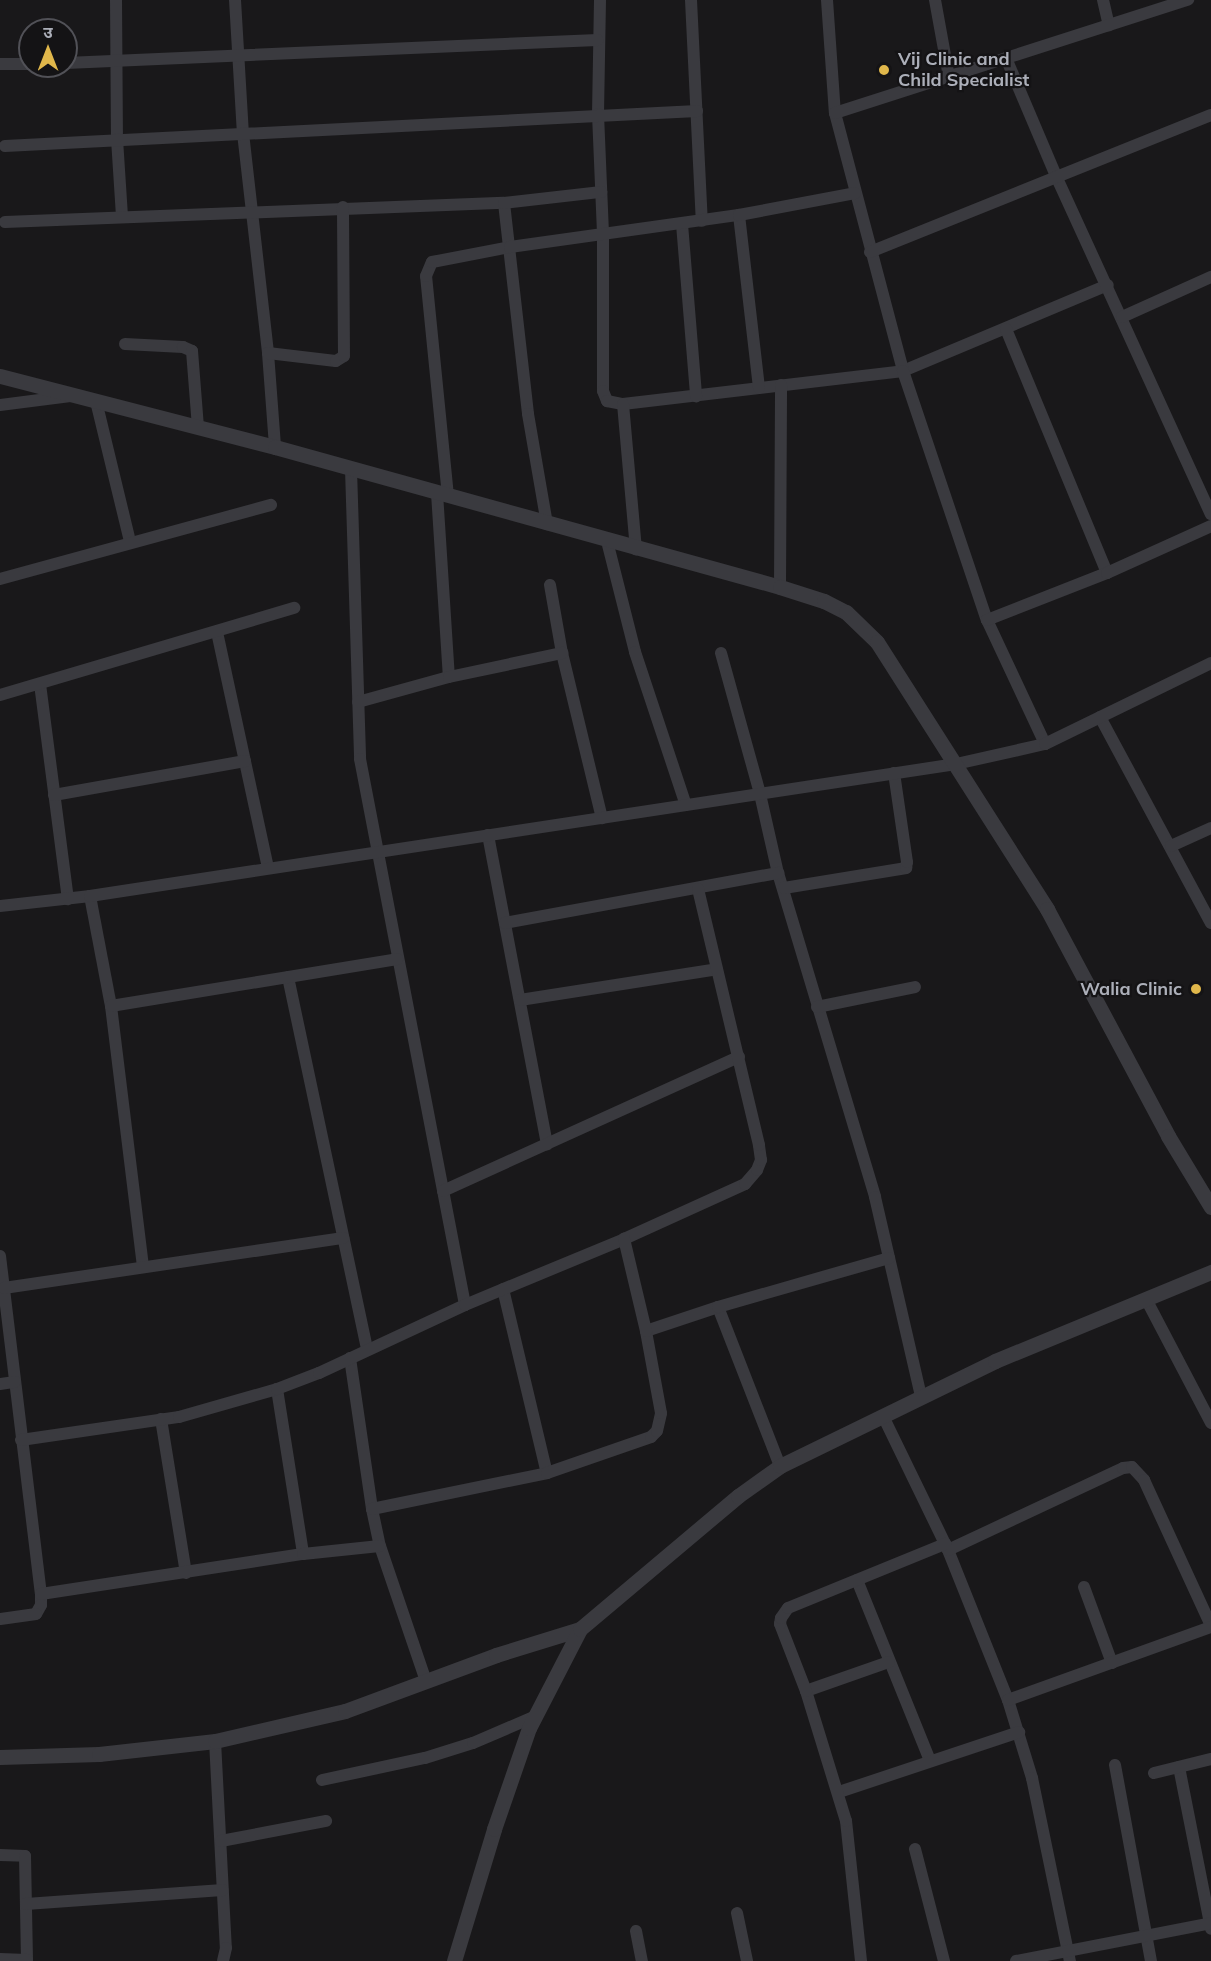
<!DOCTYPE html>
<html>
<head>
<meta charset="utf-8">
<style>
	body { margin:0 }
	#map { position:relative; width:1211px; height:1961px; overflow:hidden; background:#19181a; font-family:Mulish,"Noto Sans Devanagari",sans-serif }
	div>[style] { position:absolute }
	.minor>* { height:12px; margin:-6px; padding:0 6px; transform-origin:6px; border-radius:6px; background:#3a3a3f }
	.tertiary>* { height:15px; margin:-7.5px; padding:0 7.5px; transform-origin:7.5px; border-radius:7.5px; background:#3a3a3f }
	.dots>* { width:16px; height:16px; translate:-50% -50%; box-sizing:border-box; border:3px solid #141315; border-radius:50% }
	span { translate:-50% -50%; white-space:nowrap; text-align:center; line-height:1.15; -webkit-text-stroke:4.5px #141315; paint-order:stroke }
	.poi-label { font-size:18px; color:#acafb9; font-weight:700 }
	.left { translate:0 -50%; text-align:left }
	.right { translate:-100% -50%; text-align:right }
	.north { position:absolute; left:18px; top:18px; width:60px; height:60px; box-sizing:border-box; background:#141315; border:2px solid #515157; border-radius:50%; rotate:0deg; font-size:16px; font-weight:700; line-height:24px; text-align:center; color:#acafb9 }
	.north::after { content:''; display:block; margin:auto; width:21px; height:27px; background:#e0b74b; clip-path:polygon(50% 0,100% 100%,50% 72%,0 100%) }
</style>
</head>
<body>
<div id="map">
	<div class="minor">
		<div style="left:116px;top:0;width:139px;rotate:89.6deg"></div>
		<div style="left:117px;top:139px;width:78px;rotate:86.3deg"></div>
		<div style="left:235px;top:0;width:133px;rotate:86.6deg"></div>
		<div style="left:243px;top:133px;width:221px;rotate:83.5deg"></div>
		<div style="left:268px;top:353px;width:94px;rotate:85.7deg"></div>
		<div style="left:600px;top:0;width:114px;rotate:91deg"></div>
		<div style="left:598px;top:114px;width:121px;rotate:87.6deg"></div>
		<div style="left:603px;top:235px;width:156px;rotate:90deg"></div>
		<div style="left:603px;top:391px;width:11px;rotate:68deg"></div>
		<div style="left:607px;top:401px;width:16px;rotate:11deg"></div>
		<div style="left:623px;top:404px;width:282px;rotate:-6.7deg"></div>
		<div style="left:903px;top:371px;width:222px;rotate:-22.8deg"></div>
		<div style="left:691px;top:0;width:221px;rotate:87.2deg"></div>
		<div style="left:827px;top:0;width:113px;rotate:86deg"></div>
		<div style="left:835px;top:113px;width:267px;rotate:75.2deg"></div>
		<div style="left:903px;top:371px;width:263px;rotate:71.4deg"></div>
		<div style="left:987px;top:620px;width:137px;rotate:64.9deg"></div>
		<div style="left:935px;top:0;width:78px;rotate:79.7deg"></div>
		<div style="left:1103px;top:0;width:26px;rotate:77deg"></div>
		<div style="left:1006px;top:58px;width:128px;rotate:67deg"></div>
		<div style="left:1056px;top:176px;width:372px;rotate:65.4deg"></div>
		<div style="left:66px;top:63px;width:532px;rotate:-2.48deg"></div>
		<div style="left:1px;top:64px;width:29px"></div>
		<div style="left:835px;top:113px;width:371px;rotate:-17.8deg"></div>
		<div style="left:5px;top:146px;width:693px;rotate:-2.9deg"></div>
		<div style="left:504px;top:203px;width:212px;rotate:83.5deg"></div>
		<div style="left:528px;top:414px;width:112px;rotate:80.2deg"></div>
		<div style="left:739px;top:215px;width:174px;rotate:83.4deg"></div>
		<div style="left:5px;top:222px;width:499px;rotate:-2.2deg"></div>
		<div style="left:504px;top:203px;width:98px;rotate:-6.5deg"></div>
		<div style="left:682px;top:224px;width:173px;rotate:85.3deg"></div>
		<div style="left:870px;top:252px;width:367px;rotate:-21.9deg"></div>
		<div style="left:1122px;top:317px;width:98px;rotate:-24.2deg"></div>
		<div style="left:1006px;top:329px;width:264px;rotate:67.5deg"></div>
		<div style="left:125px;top:344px;width:58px;rotate:3deg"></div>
		<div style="left:183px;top:347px;width:10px;rotate:24deg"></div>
		<div style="left:192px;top:351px;width:76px;rotate:85.5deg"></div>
		<div style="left:268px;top:353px;width:68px;rotate:6.7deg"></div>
		<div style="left:336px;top:361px;width:9px;rotate:-32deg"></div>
		<div style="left:344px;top:356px;width:149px;rotate:-90.4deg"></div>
		<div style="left:96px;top:401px;width:145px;rotate:76.4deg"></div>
		<div style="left:623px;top:404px;width:146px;rotate:84.9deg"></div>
		<div style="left:0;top:405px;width:71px;rotate:-7.3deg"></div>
		<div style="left:351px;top:469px;width:290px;rotate:88.2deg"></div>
		<div style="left:360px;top:759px;width:556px;rotate:79.11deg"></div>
		<div style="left:437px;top:493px;width:184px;rotate:86.3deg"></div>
		<div style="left:448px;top:496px;width:221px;rotate:-95.7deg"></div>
		<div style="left:426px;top:276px;width:15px;rotate:-67deg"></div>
		<div style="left:432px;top:262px;width:79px;rotate:-10.9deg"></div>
		<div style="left:510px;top:247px;width:231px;rotate:-8deg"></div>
		<div style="left:739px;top:215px;width:118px;rotate:-10.7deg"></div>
		<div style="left:607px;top:541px;width:114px;rotate:75.8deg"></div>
		<div style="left:635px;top:652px;width:161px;rotate:71.6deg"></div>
		<div style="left:0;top:579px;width:281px;rotate:-15.3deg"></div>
		<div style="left:550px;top:585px;width:69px;rotate:80deg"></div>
		<div style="left:562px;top:653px;width:170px;rotate:76.4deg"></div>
		<div style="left:780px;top:587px;width:202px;rotate:-89.7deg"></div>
		<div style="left:987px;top:620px;width:129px;rotate:-21.4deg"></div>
		<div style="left:1107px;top:573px;width:114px;rotate:-24.3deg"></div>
		<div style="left:217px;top:632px;width:241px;rotate:77.8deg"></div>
		<div style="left:721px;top:653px;width:146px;rotate:74.5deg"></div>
		<div style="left:760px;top:794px;width:81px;rotate:77.2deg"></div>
		<div style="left:778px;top:873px;width:338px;rotate:73.3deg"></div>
		<div style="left:875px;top:1197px;width:205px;rotate:77deg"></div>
		<div style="left:40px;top:684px;width:217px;rotate:82.6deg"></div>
		<div style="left:0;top:695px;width:307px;rotate:-16.5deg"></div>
		<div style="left:358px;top:702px;width:94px;rotate:-15.4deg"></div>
		<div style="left:449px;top:677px;width:116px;rotate:-12deg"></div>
		<div style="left:1100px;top:717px;width:234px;rotate:61.7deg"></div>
		<div style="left:54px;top:795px;width:194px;rotate:-10.1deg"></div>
		<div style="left:488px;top:835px;width:315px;rotate:79.2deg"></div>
		<div style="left:1171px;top:846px;width:44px;rotate:-24.2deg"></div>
		<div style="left:784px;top:888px;width:124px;rotate:-9.3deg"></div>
		<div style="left:906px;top:868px;width:6px;rotate:-81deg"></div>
		<div style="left:907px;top:862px;width:90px;rotate:-98.3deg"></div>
		<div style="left:90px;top:896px;width:112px;rotate:79.2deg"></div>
		<div style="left:111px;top:1006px;width:263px;rotate:83deg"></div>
		<div style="left:0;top:906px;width:91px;rotate:-6.3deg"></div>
		<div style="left:90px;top:896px;width:876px;rotate:-8.67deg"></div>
		<div style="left:956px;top:764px;width:91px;rotate:-12.7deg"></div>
		<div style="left:1045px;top:744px;width:185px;rotate:-26deg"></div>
		<div style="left:505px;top:923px;width:278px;rotate:-10.4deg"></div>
		<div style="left:288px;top:977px;width:381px;rotate:78deg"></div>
		<div style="left:520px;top:1000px;width:199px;rotate:-8.9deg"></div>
		<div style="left:111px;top:1006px;width:290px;rotate:-9.3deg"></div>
		<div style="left:817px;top:1007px;width:100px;rotate:-11.5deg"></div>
		<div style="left:443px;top:1191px;width:325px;rotate:-24.4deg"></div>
		<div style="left:0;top:1256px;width:340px;rotate:83.1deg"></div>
		<div style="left:41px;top:1594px;width:11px;rotate:90deg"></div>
		<div style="left:41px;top:1605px;width:10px;rotate:119deg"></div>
		<div style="left:36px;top:1614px;width:36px;rotate:172deg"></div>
		<div style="left:4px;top:1288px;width:343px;rotate:-8.4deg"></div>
		<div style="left:503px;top:1289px;width:189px;rotate:76.6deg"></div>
		<div style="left:1146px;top:1299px;width:140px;rotate:62.3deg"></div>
		<div style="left:718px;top:1307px;width:171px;rotate:68.7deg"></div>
		<div style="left:646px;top:1331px;width:76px;rotate:-18.4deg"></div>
		<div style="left:718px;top:1307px;width:178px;rotate:-16deg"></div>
		<div style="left:350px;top:1358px;width:153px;rotate:81.7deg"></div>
		<div style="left:372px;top:1509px;width:38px;rotate:78deg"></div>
		<div style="left:380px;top:1546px;width:143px;rotate:71.2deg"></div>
		<div style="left:0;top:1384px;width:15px;rotate:-8deg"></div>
		<div style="left:277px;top:1389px;width:167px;rotate:81deg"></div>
		<div style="left:883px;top:1416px;width:149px;rotate:64.1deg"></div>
		<div style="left:948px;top:1550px;width:162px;rotate:68.2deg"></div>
		<div style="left:1008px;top:1700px;width:82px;rotate:72.9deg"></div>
		<div style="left:1032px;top:1778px;width:187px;rotate:78.3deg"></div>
		<div style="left:161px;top:1419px;width:156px;rotate:80.8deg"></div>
		<div style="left:21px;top:1440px;width:160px;rotate:-8.3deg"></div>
		<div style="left:179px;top:1417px;width:102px;rotate:-15.9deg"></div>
		<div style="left:277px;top:1389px;width:45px;rotate:-20.9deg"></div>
		<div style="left:319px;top:1373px;width:161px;rotate:-25deg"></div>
		<div style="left:465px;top:1305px;width:172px;rotate:-22.5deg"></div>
		<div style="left:624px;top:1239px;width:133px;rotate:-24.4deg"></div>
		<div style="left:745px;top:1184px;width:18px;rotate:-49deg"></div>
		<div style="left:757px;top:1170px;width:11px;rotate:-68deg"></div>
		<div style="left:761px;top:1160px;width:15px;rotate:-98deg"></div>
		<div style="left:759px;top:1145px;width:263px;rotate:-103.4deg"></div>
		<div style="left:372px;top:1509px;width:179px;rotate:-11.6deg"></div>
		<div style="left:547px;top:1473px;width:110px;rotate:-19.1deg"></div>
		<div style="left:651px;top:1437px;width:8px;rotate:-45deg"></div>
		<div style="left:657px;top:1431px;width:18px;rotate:-77deg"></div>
		<div style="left:661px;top:1413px;width:83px;rotate:-100.4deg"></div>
		<div style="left:646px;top:1331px;width:95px;rotate:-103.4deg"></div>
		<div style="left:948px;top:1550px;width:193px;rotate:-25.1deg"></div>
		<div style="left:1123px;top:1468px;width:9px;rotate:-6deg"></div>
		<div style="left:1132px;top:1467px;width:18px;rotate:47deg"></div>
		<div style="left:1144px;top:1480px;width:161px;rotate:65.3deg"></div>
		<div style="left:857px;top:1580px;width:195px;rotate:68deg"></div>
		<div style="left:1084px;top:1587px;width:81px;rotate:69.8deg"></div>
		<div style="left:41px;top:1594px;width:265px;rotate:-8.7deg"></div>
		<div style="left:303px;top:1554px;width:77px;rotate:-5.9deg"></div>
		<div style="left:806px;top:1691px;width:88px;rotate:-19.3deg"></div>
		<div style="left:1008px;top:1700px;width:216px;rotate:-19.8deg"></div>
		<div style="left:215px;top:1741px;width:207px;rotate:87deg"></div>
		<div style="left:226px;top:1948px;width:13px;rotate:103deg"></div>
		<div style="left:1115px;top:1765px;width:199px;rotate:79.6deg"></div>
		<div style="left:1179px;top:1767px;width:165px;rotate:78.8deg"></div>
		<div style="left:1154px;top:1773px;width:59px;rotate:-13.8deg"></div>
		<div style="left:322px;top:1780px;width:105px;rotate:-12.1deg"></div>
		<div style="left:425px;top:1758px;width:50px;rotate:-17.4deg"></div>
		<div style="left:473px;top:1743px;width:69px;rotate:-23.2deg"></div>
		<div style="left:839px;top:1792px;width:190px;rotate:-18.4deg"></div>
		<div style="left:221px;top:1841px;width:107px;rotate:-10.8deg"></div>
		<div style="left:915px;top:1849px;width:116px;rotate:75.5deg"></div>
		<div style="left:0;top:1855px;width:25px;rotate:2deg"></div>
		<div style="left:25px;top:1856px;width:105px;rotate:88.9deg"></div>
		<div style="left:26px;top:1904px;width:197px;rotate:-4.1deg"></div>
		<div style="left:737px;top:1913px;width:49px;rotate:78.2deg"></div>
		<div style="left:636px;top:1931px;width:31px;rotate:79deg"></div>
		<div style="left:0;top:1959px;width:27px;rotate:2deg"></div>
		<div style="left:861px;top:1961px;width:141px;rotate:-96.1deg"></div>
		<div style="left:846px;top:1821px;width:136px;rotate:-107.1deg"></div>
		<div style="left:806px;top:1691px;width:72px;rotate:-111.2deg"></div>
		<div style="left:780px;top:1624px;width:6px;rotate:-81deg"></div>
		<div style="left:781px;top:1618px;width:12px;rotate:-55deg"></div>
		<div style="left:788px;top:1608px;width:170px;rotate:-22.2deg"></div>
		<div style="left:1016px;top:1961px;width:199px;rotate:-11deg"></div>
	</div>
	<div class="tertiary">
		<div style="left:0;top:376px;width:284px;rotate:14.5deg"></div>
		<div style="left:275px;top:447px;width:524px;rotate:15.49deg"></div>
		<div style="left:780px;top:587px;width:46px;rotate:17.7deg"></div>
		<div style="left:824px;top:601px;width:25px;rotate:27deg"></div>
		<div style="left:846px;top:612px;width:43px;rotate:44.1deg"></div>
		<div style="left:877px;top:642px;width:317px;rotate:57.5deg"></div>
		<div style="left:1047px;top:909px;width:257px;rotate:61.9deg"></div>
		<div style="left:1168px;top:1136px;width:83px;rotate:58.8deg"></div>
		<div style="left:0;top:1757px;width:99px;rotate:-1.7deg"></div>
		<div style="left:99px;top:1754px;width:117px;rotate:-6.4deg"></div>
		<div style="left:215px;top:1741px;width:133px;rotate:-13deg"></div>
		<div style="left:345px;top:1711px;width:161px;rotate:-20.3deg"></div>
		<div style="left:496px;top:1655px;width:88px;rotate:-17.2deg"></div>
		<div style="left:454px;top:1961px;width:138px;rotate:-73.1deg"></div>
		<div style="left:494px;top:1829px;width:107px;rotate:-70.9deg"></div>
		<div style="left:529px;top:1728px;width:111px;rotate:-62.7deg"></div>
		<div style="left:580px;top:1629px;width:207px;rotate:-40.1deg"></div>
		<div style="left:738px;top:1496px;width:52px;rotate:-35.5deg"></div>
		<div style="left:780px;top:1466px;width:239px;rotate:-26deg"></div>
		<div style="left:995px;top:1361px;width:234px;rotate:-22.4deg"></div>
	</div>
	<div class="dots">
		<div style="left:884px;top:70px;background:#e0b74b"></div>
		<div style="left:1196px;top:989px;background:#e0b74b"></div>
	</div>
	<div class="poi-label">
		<span class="left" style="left:898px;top:70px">Vij Clinic and<br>Child Specialist</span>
		<span class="right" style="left:1182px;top:989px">Walia Clinic</span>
	</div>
	<div class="north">उ</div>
</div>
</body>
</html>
